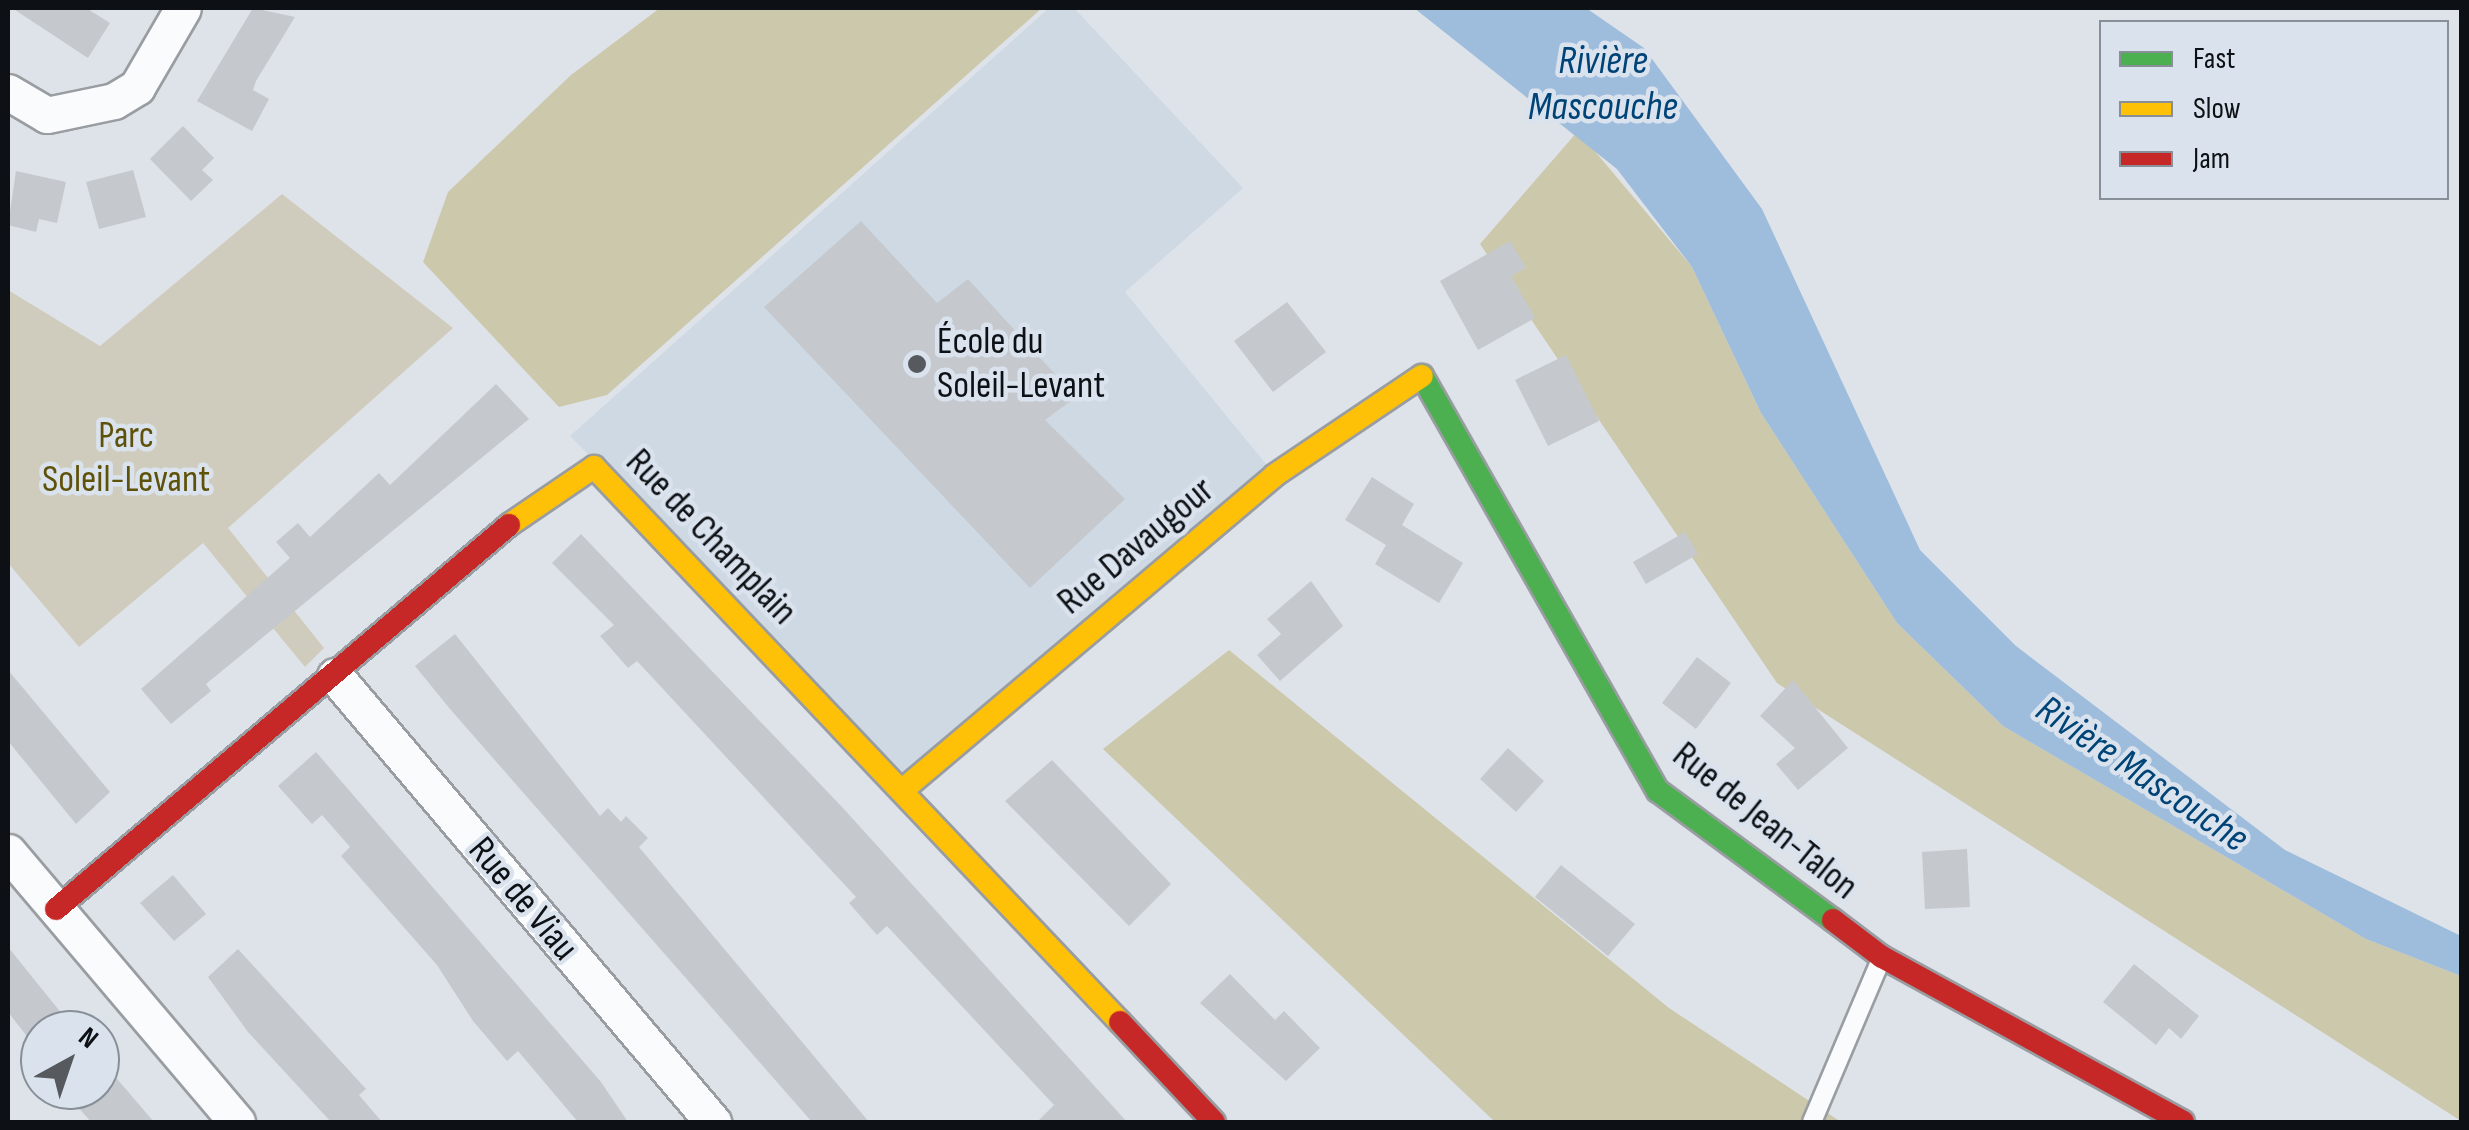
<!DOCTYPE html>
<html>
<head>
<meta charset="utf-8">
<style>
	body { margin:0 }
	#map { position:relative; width:2469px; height:1130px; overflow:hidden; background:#dee3e9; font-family:"Sofia Sans Condensed",sans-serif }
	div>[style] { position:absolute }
	.built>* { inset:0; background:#ced9e4 }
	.green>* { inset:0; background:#cfccbd }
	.forest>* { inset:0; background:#ccc8ab }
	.water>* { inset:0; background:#9ebcdc }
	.building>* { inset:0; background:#c5c9ce }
	.roads { filter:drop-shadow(2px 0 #999da1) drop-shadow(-2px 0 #999da1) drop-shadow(0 2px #999da1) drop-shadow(0 -2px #999da1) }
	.lane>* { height:18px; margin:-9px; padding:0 9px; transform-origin:9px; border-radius:9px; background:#fafbfc }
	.street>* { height:35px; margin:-17.5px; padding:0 17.5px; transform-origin:17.5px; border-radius:17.5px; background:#fafbfc }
	.fast>* { height:22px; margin:-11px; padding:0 11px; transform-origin:11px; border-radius:11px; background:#4caf50 }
	.slow>* { height:22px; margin:-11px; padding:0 11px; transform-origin:11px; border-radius:11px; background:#ffc107 }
	.jam>* { height:22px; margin:-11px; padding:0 11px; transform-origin:11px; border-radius:11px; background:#c62828 }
	.dots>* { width:28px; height:28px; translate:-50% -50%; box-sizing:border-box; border:5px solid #dae3ed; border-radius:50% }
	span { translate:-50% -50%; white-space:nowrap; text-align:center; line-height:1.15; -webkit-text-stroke:9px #dae3ed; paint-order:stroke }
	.poi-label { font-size:38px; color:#0d1014 }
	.left { translate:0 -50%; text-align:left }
	.park-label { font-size:38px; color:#5e5109 }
	.street-label { font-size:38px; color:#0d1014 }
	.water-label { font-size:40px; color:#004377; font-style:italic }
	.frame { position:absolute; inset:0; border:10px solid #0d1014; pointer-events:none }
	.legend { position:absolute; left:2099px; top:20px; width:350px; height:180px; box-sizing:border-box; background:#dae3ed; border:2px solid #888f96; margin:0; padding:12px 18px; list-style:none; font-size:30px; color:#0d1014 }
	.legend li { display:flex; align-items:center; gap:20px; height:50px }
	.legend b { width:50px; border:2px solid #888f96 }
	.north { position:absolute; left:20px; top:1010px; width:100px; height:100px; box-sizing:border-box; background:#dae3ed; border:2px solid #888f96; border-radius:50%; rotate:40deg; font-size:28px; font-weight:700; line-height:40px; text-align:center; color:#0d1014 }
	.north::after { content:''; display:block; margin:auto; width:35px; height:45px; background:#565a5f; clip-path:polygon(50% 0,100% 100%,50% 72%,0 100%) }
</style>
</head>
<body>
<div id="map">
	<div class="built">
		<div style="clip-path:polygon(1049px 8px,1074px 8px,1243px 188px,1125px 292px,1275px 475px,912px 781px,570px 436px)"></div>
	</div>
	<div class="green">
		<div style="clip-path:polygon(282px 194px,453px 328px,228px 528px,324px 648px,305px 667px,203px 543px,79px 647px,8px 563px,8px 290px,100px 346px)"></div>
	</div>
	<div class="forest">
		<div style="clip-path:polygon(660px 8px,1042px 8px,607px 395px,559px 407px,423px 262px,448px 192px,571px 75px)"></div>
		<div style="clip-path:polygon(1578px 131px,1692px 267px,1761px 413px,1897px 623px,2003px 726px,2366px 939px,2461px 976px,2461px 1121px,1777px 683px,1480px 244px)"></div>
		<div style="clip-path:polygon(1229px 650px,1669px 1008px,1841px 1122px,1495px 1122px,1103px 749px)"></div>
	</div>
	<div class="water">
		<div style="clip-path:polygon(1414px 8px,1586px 8px,1644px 48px,1762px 209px,1920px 550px,2016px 646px,2285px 850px,2461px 936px,2461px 976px,2366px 939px,2003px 726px,1897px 623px,1761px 413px,1692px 267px,1617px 169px)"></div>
	</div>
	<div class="building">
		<div style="clip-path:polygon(12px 8px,86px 8px,110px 23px,88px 58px)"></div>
		<div style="clip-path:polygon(253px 8px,295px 17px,256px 81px,253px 90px,269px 99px,252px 131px,197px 101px)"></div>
		<div style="clip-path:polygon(183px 126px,214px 158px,202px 170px,213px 180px,191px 201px,150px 159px)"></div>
		<div style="clip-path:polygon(133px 170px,146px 217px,99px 229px,86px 182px)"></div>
		<div style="clip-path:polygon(16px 171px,66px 182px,57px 223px,39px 219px,36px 232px,8px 225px)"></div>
		<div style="clip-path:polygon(861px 221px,937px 303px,968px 279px,1076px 397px,1045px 420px,1125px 499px,1030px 588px,764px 307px)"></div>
		<div style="clip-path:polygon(1510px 241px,1526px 268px,1511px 276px,1535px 318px,1478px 350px,1440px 281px)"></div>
		<div style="clip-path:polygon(1287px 302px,1326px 352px,1273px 392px,1234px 341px)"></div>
		<div style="clip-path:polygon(1566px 355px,1599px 421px,1548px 446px,1515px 380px)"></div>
		<div style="clip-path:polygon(496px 384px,529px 419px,206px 684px,211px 691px,171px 724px,141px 689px,290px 558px,276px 542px,298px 523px,310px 537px,379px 473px,390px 485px)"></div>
		<div style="clip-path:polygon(1372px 477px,1414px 504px,1402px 525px,1463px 563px,1439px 603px,1375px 564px,1386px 545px,1345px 520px)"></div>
		<div style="clip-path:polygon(1685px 532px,1698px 554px,1646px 584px,1633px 562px)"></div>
		<div style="clip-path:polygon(581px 534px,843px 808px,1127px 1122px,1037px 1122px,1054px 1105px,887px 926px,877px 935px,849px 903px,856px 897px,637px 661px,628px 668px,600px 636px,614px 625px,552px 563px)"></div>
		<div style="clip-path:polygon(1311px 581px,1343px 626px,1280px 681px,1257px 655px,1281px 634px,1267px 619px)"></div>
		<div style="clip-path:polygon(455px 634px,600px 816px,608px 808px,621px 822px,626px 816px,648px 838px,639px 847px,869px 1122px,812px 1122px,450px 709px,415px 666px)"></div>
		<div style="clip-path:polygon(1697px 657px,1731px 683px,1696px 729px,1662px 703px)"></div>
		<div style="clip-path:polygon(8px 670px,110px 792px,76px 824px,8px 741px)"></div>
		<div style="clip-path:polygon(1793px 680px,1848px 748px,1798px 790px,1776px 764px,1795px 748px,1760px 716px)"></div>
		<div style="clip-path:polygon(1508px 748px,1544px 781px,1516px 812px,1480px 779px)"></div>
		<div style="clip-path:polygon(316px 752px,601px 1082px,628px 1122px,578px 1122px,518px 1051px,507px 1061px,473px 1021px,437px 965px,341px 856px,350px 847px,322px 815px,312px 824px,278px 786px)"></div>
		<div style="clip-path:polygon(1052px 760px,1171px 884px,1129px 926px,1005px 801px)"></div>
		<div style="clip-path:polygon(1967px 849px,1970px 907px,1925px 909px,1922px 852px)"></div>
		<div style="clip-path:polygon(1561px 865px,1635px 924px,1608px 956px,1535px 897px)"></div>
		<div style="clip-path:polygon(173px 875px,206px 914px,174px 941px,140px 903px)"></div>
		<div style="clip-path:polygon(8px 947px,75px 1030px,40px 1030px,40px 1053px,8px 1012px)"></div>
		<div style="clip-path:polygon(238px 949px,366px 1089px,359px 1095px,382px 1122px,331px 1122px,248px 1032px,208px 977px)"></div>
		<div style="clip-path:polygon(2134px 964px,2199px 1016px,2181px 1039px,2169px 1028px,2156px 1045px,2103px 1002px)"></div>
		<div style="clip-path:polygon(1230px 974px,1275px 1020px,1284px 1011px,1320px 1048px,1286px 1081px,1200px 1003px)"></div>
		<div style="clip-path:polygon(100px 1059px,154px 1122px,91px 1122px,63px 1090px,100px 1090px)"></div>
	</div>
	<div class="roads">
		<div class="lane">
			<div style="left:1812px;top:1122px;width:179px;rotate:-67deg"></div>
		</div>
		<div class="street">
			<div style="left:8px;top:92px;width:45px;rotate:30.5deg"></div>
			<div style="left:47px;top:115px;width:68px;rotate:-11.8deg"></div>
			<div style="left:114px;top:101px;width:27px;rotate:-31deg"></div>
			<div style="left:137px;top:87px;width:91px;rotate:-59.8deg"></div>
			<div style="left:335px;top:676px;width:585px;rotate:49.72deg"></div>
			<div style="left:8px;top:852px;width:354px;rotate:49.7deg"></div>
		</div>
		<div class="fast">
			<div style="left:1422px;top:376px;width:477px;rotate:60.4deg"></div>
			<div style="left:1658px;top:791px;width:217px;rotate:36.4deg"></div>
		</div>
		<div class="slow">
			<div style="left:509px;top:525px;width:103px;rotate:-34.3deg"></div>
			<div style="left:594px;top:467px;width:765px;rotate:46.54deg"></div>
			<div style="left:905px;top:788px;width:485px;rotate:-40.2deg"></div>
			<div style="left:1275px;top:475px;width:177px;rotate:-34deg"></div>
		</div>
		<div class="jam">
			<div style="left:56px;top:909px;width:594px;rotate:-40.29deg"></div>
			<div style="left:1833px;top:920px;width:61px;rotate:37.1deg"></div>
			<div style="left:1882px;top:957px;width:343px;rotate:28.7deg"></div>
			<div style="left:1120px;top:1022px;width:137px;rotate:46.8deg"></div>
		</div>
	</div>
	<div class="dots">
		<div style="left:917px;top:364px;background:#565a5f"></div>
	</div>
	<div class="poi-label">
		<span class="left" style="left:937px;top:364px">École du<br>Soleil-Levant</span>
	</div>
	<div class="park-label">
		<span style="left:126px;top:458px">Parc<br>Soleil-Levant</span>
	</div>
	<div class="street-label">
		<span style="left:711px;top:537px;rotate:46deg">Rue de Champlain</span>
		<span style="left:1136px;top:546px;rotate:-40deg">Rue Davaugour</span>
		<span style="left:1765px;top:821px;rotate:39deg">Rue de Jean-Talon</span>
		<span style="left:523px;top:899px;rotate:50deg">Rue de Viau</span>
	</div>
	<div class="water-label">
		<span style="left:1603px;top:84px">Rivière<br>Mascouche</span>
		<span style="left:2142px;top:774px;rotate:34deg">Rivière Mascouche</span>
	</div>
	<div class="frame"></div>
	<ul class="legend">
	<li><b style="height:12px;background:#4caf50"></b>Fast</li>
	<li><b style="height:12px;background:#ffc107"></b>Slow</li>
	<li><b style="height:12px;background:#c62828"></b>Jam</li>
	</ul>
	<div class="north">N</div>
</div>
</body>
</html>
